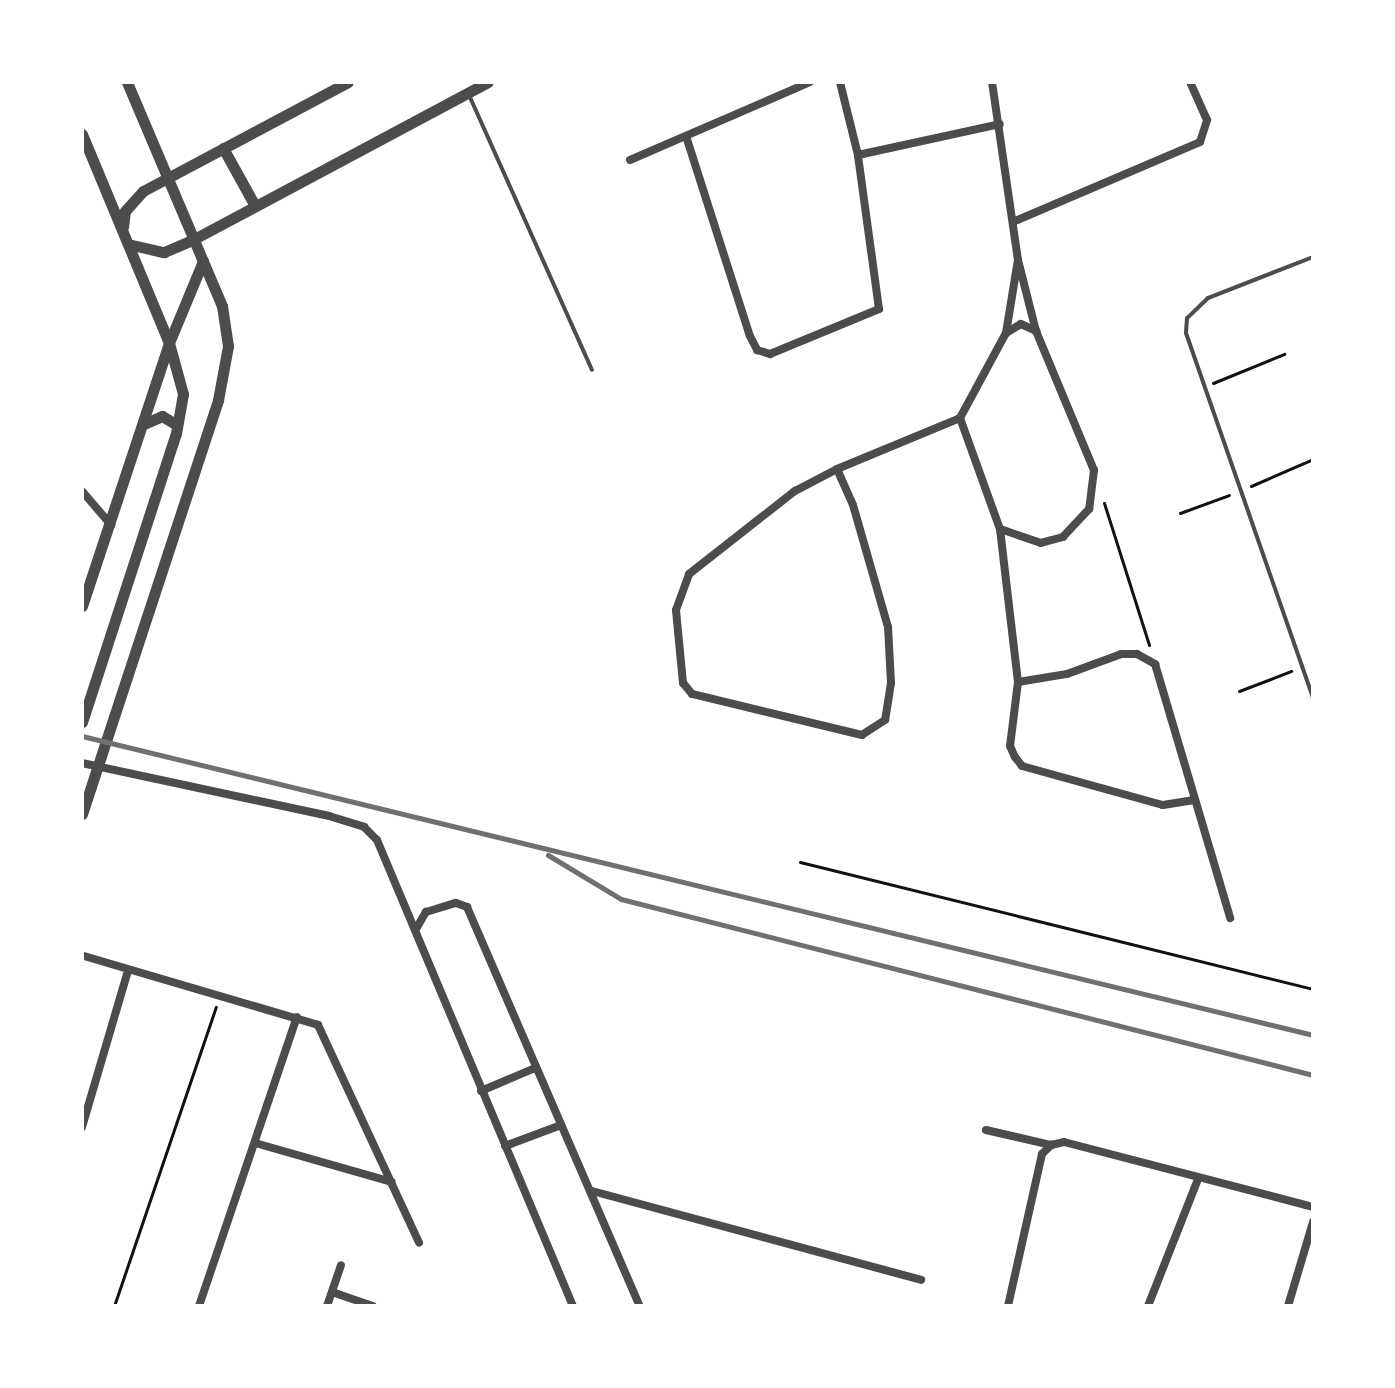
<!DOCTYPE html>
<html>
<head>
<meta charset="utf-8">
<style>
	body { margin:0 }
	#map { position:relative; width:1395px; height:1388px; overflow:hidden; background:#fff; font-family:"Times New Roman",serif }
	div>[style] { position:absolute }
	.path>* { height:3px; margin:-1.5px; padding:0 1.5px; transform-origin:1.5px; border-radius:1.5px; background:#111 }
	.service>* { height:4px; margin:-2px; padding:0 2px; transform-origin:2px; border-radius:2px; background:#4c4c4c }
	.minor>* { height:8px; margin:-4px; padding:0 4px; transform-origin:4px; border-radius:4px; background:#4c4c4c }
	.tertiary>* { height:11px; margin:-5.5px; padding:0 5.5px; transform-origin:5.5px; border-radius:5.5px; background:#4c4c4c }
	.rail>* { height:5px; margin:-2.5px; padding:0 2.5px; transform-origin:2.5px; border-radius:2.5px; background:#707070 }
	span { translate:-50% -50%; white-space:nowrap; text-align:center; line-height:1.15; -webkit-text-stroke:6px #fff; paint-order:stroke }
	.frame { position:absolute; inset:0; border:84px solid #fff; pointer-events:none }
</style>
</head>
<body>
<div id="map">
	<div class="path">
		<div style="left:1213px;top:383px;width:77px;rotate:-22.2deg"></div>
		<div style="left:1251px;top:486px;width:68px;rotate:-23.5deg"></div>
		<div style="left:1104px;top:503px;width:149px;rotate:72.4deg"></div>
		<div style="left:1180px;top:513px;width:52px;rotate:-20.2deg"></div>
		<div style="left:1239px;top:691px;width:56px;rotate:-21deg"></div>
		<div style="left:800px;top:862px;width:528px;rotate:13.9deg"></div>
		<div style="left:114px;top:1306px;width:316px;rotate:-71.2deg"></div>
	</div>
	<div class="service">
		<div style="left:469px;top:95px;width:301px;rotate:65.9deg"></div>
		<div style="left:1313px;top:257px;width:113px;rotate:158.7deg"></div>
		<div style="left:1208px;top:298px;width:29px;rotate:136deg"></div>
		<div style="left:1187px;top:318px;width:15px;rotate:94deg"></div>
		<div style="left:1186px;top:333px;width:386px;rotate:70.8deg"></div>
	</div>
	<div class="minor">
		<div style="left:992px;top:82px;width:180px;rotate:81.7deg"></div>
		<div style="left:1018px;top:260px;width:73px;rotate:75.8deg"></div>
		<div style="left:1036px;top:331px;width:151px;rotate:67.4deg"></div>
		<div style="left:1094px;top:470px;width:39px;rotate:97deg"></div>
		<div style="left:1089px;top:509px;width:38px;rotate:133deg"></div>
		<div style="left:1063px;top:537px;width:23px;rotate:165deg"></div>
		<div style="left:1041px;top:543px;width:43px;rotate:-161.1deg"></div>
		<div style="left:686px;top:136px;width:210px;rotate:72.3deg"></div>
		<div style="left:750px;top:336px;width:16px;rotate:63deg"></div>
		<div style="left:757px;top:350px;width:14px;rotate:17deg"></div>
		<div style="left:770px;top:354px;width:118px;rotate:-22.4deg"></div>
		<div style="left:879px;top:309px;width:155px;rotate:-97.8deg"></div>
		<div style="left:858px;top:155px;width:75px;rotate:-103.9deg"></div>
		<div style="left:858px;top:155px;width:145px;rotate:-12.3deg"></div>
		<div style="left:630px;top:160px;width:196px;rotate:-23.4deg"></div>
		<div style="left:1015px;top:221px;width:201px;rotate:-23.1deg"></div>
		<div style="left:1200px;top:142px;width:23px;rotate:-72deg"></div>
		<div style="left:1207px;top:120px;width:42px;rotate:-114.1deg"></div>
		<div style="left:1006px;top:333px;width:17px;rotate:-31deg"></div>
		<div style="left:1021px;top:324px;width:17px;rotate:25deg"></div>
		<div style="left:960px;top:418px;width:118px;rotate:70.2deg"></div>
		<div style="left:1000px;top:529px;width:154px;rotate:83.3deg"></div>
		<div style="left:1018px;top:682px;width:64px;rotate:97.1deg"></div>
		<div style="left:1010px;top:746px;width:12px;rotate:66deg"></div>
		<div style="left:1015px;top:757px;width:11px;rotate:52deg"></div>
		<div style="left:1022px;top:766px;width:146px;rotate:15.5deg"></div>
		<div style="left:1163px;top:805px;width:30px;rotate:-9deg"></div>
		<div style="left:837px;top:469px;width:39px;rotate:66deg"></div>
		<div style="left:853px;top:505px;width:127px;rotate:74deg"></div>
		<div style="left:888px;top:627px;width:56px;rotate:86.9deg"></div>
		<div style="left:891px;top:683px;width:37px;rotate:99deg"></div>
		<div style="left:885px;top:720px;width:27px;rotate:147deg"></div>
		<div style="left:862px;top:735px;width:175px;rotate:-166.4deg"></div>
		<div style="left:692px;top:694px;width:14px;rotate:-129deg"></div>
		<div style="left:683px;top:683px;width:73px;rotate:-95.5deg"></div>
		<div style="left:676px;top:610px;width:38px;rotate:-70deg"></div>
		<div style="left:689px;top:574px;width:135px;rotate:-38.1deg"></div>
		<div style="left:795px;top:491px;width:47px;rotate:-27.6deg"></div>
		<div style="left:837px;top:469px;width:133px;rotate:-22.5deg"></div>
		<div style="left:960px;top:418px;width:97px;rotate:-61.6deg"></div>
		<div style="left:1006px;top:333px;width:74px;rotate:-80.7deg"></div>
		<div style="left:82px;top:491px;width:45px;rotate:49.5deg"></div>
		<div style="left:1018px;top:682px;width:50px;rotate:-9.3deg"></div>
		<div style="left:1067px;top:674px;width:58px;rotate:-20.3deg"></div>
		<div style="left:1121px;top:654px;width:16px"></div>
		<div style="left:1137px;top:654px;width:21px;rotate:29deg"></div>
		<div style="left:1155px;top:664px;width:265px;rotate:73.5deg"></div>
		<div style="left:82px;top:763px;width:253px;rotate:12.1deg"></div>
		<div style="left:329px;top:816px;width:37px;rotate:17deg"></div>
		<div style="left:364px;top:827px;width:18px;rotate:45deg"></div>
		<div style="left:377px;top:840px;width:506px;rotate:67.19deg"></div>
		<div style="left:416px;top:929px;width:20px;rotate:-60deg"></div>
		<div style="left:426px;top:912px;width:31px;rotate:-17deg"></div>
		<div style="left:456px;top:903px;width:12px;rotate:20deg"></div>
		<div style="left:467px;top:907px;width:435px;rotate:66.6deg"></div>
		<div style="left:84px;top:956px;width:244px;rotate:16.4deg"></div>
		<div style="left:318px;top:1025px;width:240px;rotate:65.1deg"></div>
		<div style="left:481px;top:1091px;width:59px;rotate:-23.1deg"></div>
		<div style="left:82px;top:1127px;width:163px;rotate:-73.6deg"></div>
		<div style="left:986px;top:1130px;width:67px;rotate:13deg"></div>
		<div style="left:1051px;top:1145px;width:13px;rotate:-13deg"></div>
		<div style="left:1064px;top:1142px;width:257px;rotate:14.6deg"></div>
		<div style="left:255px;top:1143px;width:142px;rotate:15.9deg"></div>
		<div style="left:505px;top:1146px;width:60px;rotate:-20.6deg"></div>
		<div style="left:592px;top:1191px;width:341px;rotate:15.1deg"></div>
		<div style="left:332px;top:1292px;width:43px;rotate:18.9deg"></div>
		<div style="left:199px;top:1306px;width:305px;rotate:-71.3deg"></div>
		<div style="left:327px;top:1306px;width:43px;rotate:-71.1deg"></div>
		<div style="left:1008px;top:1306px;width:156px;rotate:-77.4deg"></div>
		<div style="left:1042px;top:1154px;width:13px;rotate:-45deg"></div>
		<div style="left:1148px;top:1306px;width:136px;rotate:-68.5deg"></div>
		<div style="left:1288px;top:1306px;width:88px;rotate:-73.4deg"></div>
	</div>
	<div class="tertiary">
		<div style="left:82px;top:134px;width:226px;rotate:67.4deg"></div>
		<div style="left:169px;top:343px;width:53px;rotate:74.6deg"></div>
		<div style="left:183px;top:394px;width:40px;rotate:100deg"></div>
		<div style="left:176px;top:433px;width:304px;rotate:108deg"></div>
		<div style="left:223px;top:148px;width:64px;rotate:61deg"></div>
		<div style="left:123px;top:227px;width:16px;rotate:-83deg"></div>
		<div style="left:125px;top:211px;width:27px;rotate:-48deg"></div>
		<div style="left:143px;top:191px;width:232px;rotate:-28deg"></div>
		<div style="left:128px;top:244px;width:37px;rotate:13deg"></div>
		<div style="left:164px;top:252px;width:33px;rotate:-23deg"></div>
		<div style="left:194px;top:239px;width:333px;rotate:-28.1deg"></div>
		<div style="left:144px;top:424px;width:20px;rotate:-24deg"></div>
		<div style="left:162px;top:416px;width:17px;rotate:31deg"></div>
		<div style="left:82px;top:606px;width:277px;rotate:-71.7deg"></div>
		<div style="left:169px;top:343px;width:89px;rotate:-67.5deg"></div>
		<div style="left:82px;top:814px;width:436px;rotate:-71.8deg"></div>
		<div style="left:218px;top:400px;width:55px;rotate:-79.5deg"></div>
		<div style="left:228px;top:346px;width:40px;rotate:-98.5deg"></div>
		<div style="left:222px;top:306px;width:243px;rotate:-113deg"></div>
	</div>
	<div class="rail">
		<div style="left:82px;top:736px;width:1267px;rotate:13.65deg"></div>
		<div style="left:548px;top:855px;width:85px;rotate:31.1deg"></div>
		<div style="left:621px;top:899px;width:714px;rotate:14.27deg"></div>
	</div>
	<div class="frame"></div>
</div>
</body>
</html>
